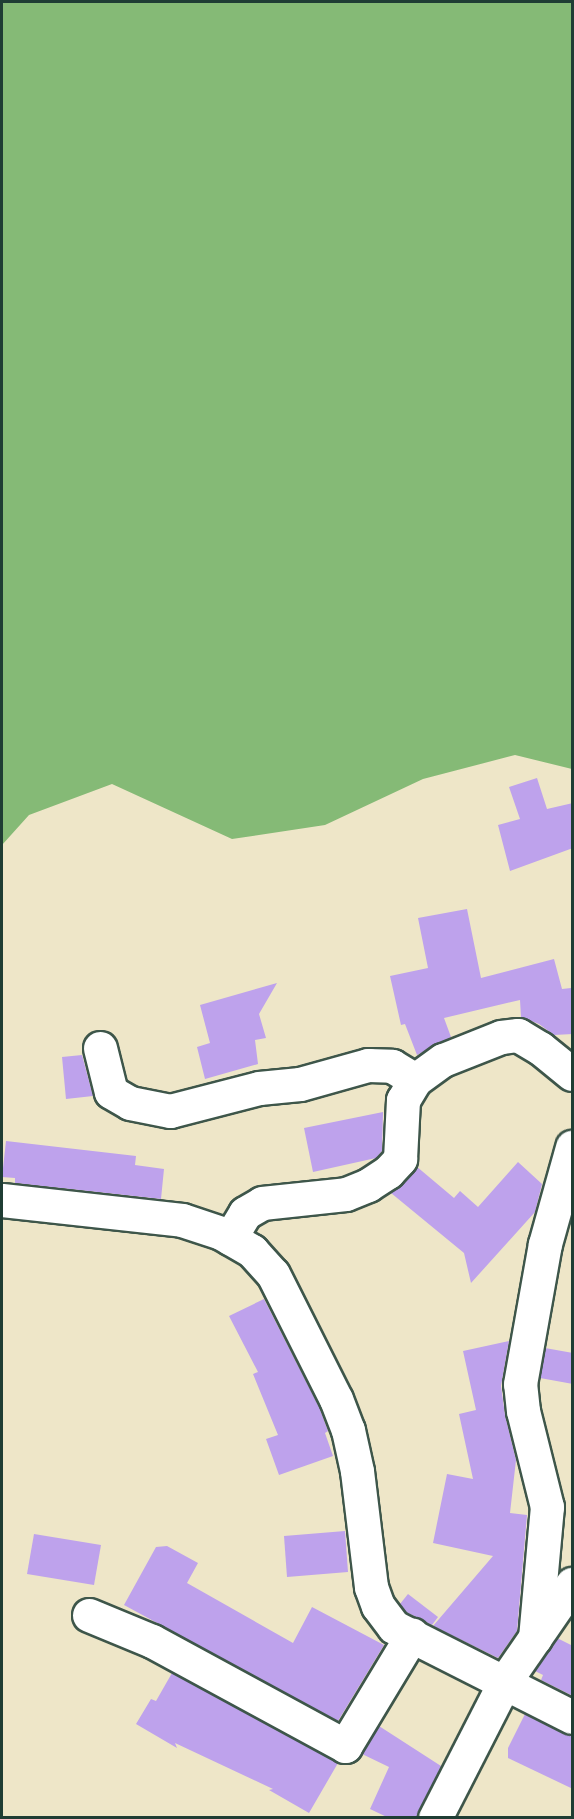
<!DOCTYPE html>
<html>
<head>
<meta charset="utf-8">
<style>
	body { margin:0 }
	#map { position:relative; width:574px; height:1819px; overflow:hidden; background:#eee6c8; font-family:Mynerve,sans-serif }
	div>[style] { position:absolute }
	.forest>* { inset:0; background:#85ba76 }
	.building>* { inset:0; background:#bea2ec }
	.roads { filter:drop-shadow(2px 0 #3e564a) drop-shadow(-2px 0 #3e564a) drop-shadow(0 2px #3e564a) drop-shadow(0 -2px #3e564a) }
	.minor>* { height:33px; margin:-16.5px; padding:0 16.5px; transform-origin:16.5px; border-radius:16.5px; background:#fff }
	span { translate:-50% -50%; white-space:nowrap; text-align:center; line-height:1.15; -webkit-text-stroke:5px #fcf5e5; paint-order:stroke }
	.frame { position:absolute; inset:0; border:3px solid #1f3d34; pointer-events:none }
</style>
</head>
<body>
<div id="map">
	<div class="forest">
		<div style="clip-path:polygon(2px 2px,572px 2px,572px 769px,515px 755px,423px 779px,325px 825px,232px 839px,112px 784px,29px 815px,2px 845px)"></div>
	</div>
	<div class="building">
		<div style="clip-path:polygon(537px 778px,547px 809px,573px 803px,573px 848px,510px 871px,498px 825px,520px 819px,509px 787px)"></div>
		<div style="clip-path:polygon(467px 909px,481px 978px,554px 959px,562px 989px,571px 988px,573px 1034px,554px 1035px,539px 1024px,521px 1017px,520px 1000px,444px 1018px,451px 1037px,417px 1055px,405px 1024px,401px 1025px,390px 976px,428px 968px,418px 918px)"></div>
		<div style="clip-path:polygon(277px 983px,259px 1014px,266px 1038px,255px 1040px,258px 1064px,205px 1079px,197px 1047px,210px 1043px,200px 1005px)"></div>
		<div style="clip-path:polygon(82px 1055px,93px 1096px,66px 1099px,62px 1057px)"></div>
		<div style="clip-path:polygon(383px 1112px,382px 1151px,376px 1158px,313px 1172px,304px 1128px)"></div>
		<div style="clip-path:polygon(6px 1141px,136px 1156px,135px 1165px,164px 1169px,161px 1199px,15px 1183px,15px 1178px,2px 1177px)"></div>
		<div style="clip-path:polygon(518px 1162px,542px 1184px,535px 1212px,471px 1283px,464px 1253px,391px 1193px,402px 1185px,416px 1166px,454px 1198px,460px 1191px,478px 1207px)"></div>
		<div style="clip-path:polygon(264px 1299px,319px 1407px,328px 1431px,325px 1433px,333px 1456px,279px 1475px,266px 1439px,278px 1435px,253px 1374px,258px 1372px,229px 1316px)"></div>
		<div style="clip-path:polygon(509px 1341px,501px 1386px,505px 1415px,516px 1460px,510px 1513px,527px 1515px,517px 1631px,498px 1658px,433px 1626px,493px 1556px,433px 1543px,447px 1474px,473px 1479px,459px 1414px,476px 1410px,463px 1351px)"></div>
		<div style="clip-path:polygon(545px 1348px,573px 1353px,573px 1384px,540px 1378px)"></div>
		<div style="clip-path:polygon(345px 1531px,348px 1572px,287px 1577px,284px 1536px)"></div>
		<div style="clip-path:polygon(34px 1534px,101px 1545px,94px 1585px,27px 1574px)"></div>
		<div style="clip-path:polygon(167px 1546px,198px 1563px,187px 1583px,293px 1643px,312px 1607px,384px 1645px,338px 1721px,124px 1605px,156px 1547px)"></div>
		<div style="clip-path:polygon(408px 1594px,438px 1617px,432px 1625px,406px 1612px,400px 1604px)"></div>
		<div style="clip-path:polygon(557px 1638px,573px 1646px,573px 1696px,541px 1680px,543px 1675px,535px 1671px)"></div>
		<div style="clip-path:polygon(172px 1673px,338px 1763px,309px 1813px,269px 1790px,273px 1789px,175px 1743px,177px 1748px,136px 1724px,151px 1699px,156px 1701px)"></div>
		<div style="clip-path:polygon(525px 1714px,573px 1736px,573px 1789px,508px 1758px,508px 1748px)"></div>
		<div style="clip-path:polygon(379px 1726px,441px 1766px,417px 1818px,389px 1818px,370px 1809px,389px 1767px,362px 1754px)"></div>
	</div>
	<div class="roads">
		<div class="minor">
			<div style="left:100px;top:1048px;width:45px;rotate:76deg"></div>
			<div style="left:111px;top:1092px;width:22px;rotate:30deg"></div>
			<div style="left:130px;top:1103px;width:41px;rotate:11.3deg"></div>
			<div style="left:170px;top:1111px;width:92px;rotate:-14.5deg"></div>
			<div style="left:259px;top:1088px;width:41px;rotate:-5.6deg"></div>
			<div style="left:300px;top:1084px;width:71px;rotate:-15.6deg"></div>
			<div style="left:368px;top:1065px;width:24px;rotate:2deg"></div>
			<div style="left:392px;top:1066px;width:27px;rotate:31deg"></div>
			<div style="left:2px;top:1200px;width:181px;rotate:6.3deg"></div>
			<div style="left:182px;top:1220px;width:41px;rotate:18.4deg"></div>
			<div style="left:221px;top:1233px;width:36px;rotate:30deg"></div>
			<div style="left:252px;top:1251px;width:31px;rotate:48deg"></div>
			<div style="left:273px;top:1274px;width:140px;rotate:63.3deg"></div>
			<div style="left:336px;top:1399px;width:33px;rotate:69deg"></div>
			<div style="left:348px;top:1430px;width:42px;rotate:77.6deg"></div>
			<div style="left:357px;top:1471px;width:117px;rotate:83.1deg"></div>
			<div style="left:371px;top:1587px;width:20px;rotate:70deg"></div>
			<div style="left:378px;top:1606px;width:26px;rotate:53deg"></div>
			<div style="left:394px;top:1627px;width:199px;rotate:26.8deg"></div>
			<div style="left:230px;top:1238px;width:29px;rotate:-59deg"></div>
			<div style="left:245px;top:1213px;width:20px;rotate:-30deg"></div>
			<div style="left:262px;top:1203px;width:84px;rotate:-6.1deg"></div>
			<div style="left:346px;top:1194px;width:24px;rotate:-22deg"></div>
			<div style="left:368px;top:1185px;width:24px;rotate:-33deg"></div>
			<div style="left:388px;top:1172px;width:18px;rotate:-47deg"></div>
			<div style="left:400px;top:1159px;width:59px;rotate:-87.1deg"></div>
			<div style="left:403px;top:1100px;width:23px;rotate:-59deg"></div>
			<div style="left:415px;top:1080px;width:34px;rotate:-36deg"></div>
			<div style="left:443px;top:1060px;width:62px;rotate:-21.6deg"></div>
			<div style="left:501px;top:1037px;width:17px;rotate:-7deg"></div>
			<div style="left:518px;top:1035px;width:26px;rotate:31deg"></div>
			<div style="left:540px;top:1048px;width:41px;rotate:39.1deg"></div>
			<div style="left:89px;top:1615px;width:68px;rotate:22.4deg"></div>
			<div style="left:152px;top:1641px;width:220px;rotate:28.5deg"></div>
			<div style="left:345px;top:1746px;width:130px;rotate:-58.9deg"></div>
			<div style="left:535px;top:1638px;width:132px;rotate:-84.8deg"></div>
			<div style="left:547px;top:1507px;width:99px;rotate:-104deg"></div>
			<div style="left:523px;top:1411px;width:27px;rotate:-96deg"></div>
			<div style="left:520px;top:1384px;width:142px;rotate:-79.9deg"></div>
			<div style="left:545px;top:1244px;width:101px;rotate:-74.4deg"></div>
			<div style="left:435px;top:1818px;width:154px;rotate:-62.9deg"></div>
			<div style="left:505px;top:1681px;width:118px;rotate:-55.4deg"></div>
		</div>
	</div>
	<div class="frame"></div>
</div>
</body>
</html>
